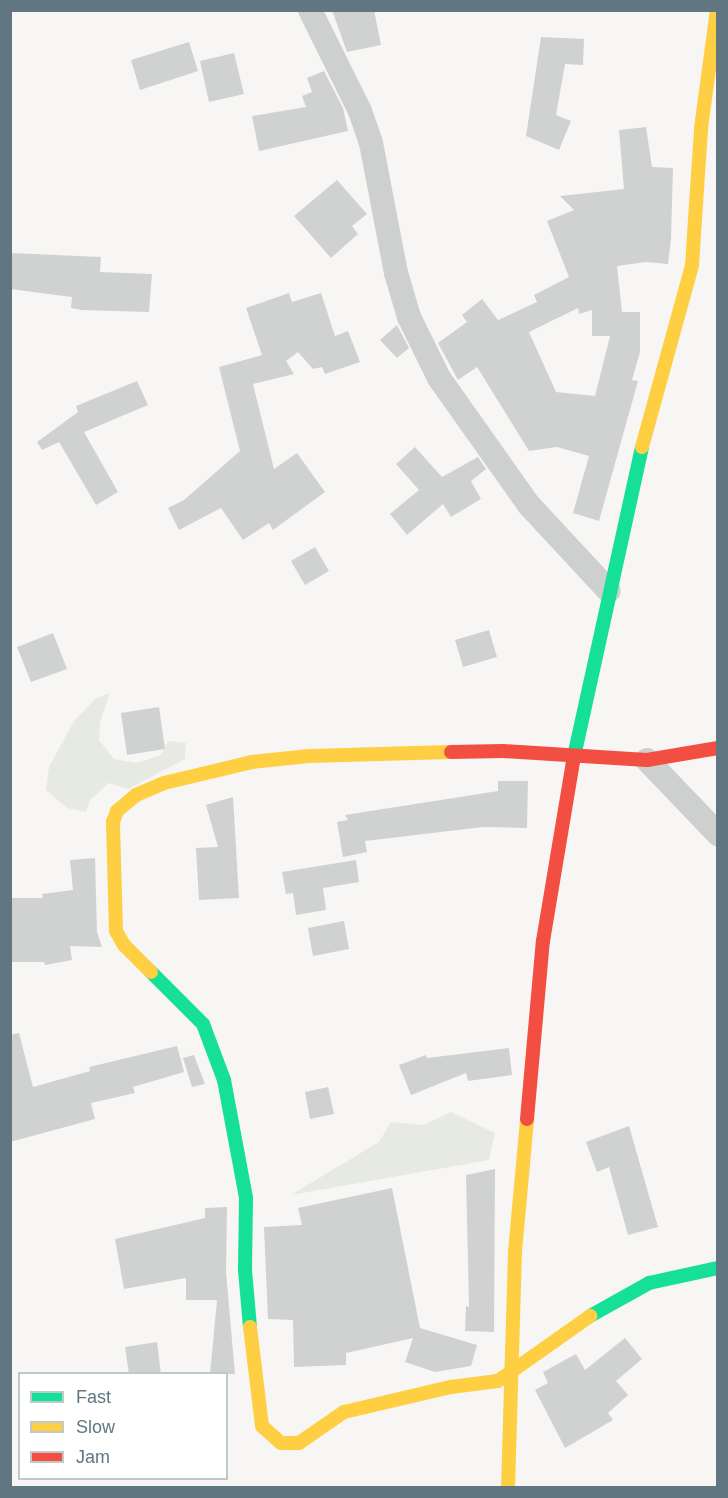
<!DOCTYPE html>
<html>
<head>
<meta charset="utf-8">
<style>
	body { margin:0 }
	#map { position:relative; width:728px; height:1498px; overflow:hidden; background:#f7f6f5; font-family:Helvetica,sans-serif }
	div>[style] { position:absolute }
	.green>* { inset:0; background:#e7eae3 }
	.building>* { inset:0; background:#d0d2d2 }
	.street>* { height:24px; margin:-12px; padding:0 12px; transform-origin:12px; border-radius:12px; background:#ced0d0 }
	.fast>* { height:14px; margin:-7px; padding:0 7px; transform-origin:7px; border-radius:7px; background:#16e098 }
	.slow>* { height:14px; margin:-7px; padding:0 7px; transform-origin:7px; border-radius:7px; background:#ffcf43 }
	.jam>* { height:14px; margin:-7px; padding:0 7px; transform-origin:7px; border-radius:7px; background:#f24e42 }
	span { translate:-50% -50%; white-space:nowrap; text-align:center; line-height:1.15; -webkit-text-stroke:6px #fff; paint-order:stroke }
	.frame { position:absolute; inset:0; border:12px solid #607781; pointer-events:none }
	.legend { position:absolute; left:18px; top:1372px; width:210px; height:108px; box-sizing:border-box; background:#fff; border:2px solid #bfc9cd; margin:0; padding:8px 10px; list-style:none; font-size:18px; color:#607781 }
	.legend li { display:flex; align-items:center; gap:12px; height:30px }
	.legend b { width:30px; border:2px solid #bfc9cd }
</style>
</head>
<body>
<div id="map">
	<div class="green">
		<div style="clip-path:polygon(110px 693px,100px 722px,99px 740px,114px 759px,136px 763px,161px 755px,168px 741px,186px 743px,185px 759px,128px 789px,109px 783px,90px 800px,86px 812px,67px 808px,46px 790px,49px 767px,74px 721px,95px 699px)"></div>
		<div style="clip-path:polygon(451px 1112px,495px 1133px,489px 1160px,291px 1195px,379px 1142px,391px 1122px,424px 1125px)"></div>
	</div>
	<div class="building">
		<div style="clip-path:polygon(332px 10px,374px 10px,381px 45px,347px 52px)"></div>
		<div style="clip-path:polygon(541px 37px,584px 39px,583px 65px,565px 64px,556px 115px,571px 121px,559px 150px,526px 136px)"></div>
		<div style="clip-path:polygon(189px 42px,198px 71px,140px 90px,131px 60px)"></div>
		<div style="clip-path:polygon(234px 53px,244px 94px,209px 102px,200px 61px)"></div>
		<div style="clip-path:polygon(324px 71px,343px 108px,348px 131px,259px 151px,252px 116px,306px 107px,302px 96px,312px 92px,307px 78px)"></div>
		<div style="clip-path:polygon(evenodd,646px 127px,652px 167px,673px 168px,671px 239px,668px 264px,646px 262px,617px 266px,622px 312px,640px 312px,640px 352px,632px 380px,638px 381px,599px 521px,573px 513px,589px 456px,557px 447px,529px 451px,477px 367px,458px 380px,438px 343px,467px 322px,462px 315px,482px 299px,498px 320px,537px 302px,534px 295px,569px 277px,547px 221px,574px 210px,560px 196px,624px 189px,619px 130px,646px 127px,578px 308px,579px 314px,592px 310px,592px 336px,610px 336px,595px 396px,556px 392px,529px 332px,578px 308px)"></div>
		<div style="clip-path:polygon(337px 180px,367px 214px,352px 226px,358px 234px,331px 258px,294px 216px)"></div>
		<div style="clip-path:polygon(10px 253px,101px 257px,100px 272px,152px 274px,149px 312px,82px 310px,71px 308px,72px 297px,10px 289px)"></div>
		<div style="clip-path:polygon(289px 293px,292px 302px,321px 293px,335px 336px,348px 331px,360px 362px,325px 374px,322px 367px,313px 369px,298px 352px,286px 361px,294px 374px,253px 384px,274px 469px,297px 453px,325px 492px,273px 530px,269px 523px,243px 540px,221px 508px,179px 530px,168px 508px,184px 500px,240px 451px,219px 367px,262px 355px,246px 308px)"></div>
		<div style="clip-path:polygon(397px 325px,409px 348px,397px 358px,380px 340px)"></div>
		<div style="clip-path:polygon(137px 381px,148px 405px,84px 432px,118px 492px,96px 505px,59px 442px,42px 450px,37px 442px,78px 412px,76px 406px)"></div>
		<div style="clip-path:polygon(415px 447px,442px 477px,478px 457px,486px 469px,471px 481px,481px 499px,451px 517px,443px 504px,407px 535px,390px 514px,419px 490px,396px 464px)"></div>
		<div style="clip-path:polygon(315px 547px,329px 571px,305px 585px,291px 561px)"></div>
		<div style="clip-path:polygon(489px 630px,497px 657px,463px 667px,455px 640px)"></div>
		<div style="clip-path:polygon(53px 633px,67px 669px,31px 682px,17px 647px)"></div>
		<div style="clip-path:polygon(159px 707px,165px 749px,127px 755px,121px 713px)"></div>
		<div style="clip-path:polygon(498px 781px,528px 781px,527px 828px,483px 827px,365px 841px,367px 852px,343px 857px,337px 822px,348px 820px,345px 815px,498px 791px)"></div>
		<div style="clip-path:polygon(233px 797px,239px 898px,199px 900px,196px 848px,218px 847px,206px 805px)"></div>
		<div style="clip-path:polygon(95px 858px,97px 932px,102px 947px,70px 946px,72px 960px,45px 965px,44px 962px,10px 962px,10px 898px,43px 898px,42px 894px,73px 890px,70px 860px)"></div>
		<div style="clip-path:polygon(356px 860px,359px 882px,323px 888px,326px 910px,296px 915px,293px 893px,286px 894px,282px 872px)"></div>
		<div style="clip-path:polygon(344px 921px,349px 949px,313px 956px,308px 928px)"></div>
		<div style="clip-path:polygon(19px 1033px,33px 1087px,90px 1071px,89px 1067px,177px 1046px,184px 1072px,133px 1087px,135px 1093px,91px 1103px,95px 1119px,10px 1142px,10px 1035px)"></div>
		<div style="clip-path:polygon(509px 1048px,512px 1075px,468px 1081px,466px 1073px,411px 1095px,399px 1065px,426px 1055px,427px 1058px)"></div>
		<div style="clip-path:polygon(194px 1055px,205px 1084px,192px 1087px,183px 1058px)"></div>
		<div style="clip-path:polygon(328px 1087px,334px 1114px,310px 1119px,305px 1092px)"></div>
		<div style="clip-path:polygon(629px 1126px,658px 1227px,628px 1235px,609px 1167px,597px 1172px,586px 1142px)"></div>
		<div style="clip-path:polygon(495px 1169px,494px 1332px,465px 1331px,466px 1306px,469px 1307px,466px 1175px)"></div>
		<div style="clip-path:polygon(392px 1188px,420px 1328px,477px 1345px,471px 1366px,435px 1372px,405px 1362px,413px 1338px,346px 1353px,346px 1365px,294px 1367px,293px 1320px,268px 1319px,264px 1227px,302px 1225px,298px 1208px)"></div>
		<div style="clip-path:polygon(227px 1207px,226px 1272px,235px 1374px,210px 1374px,217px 1300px,186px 1300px,186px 1278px,124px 1289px,115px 1239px,205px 1218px,205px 1208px)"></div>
		<div style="clip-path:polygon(625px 1338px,642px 1359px,616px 1381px,628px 1395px,608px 1413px,613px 1420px,565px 1448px,535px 1390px,548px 1383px,543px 1372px,576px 1354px,585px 1370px)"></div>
		<div style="clip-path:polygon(157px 1342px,161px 1374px,129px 1374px,125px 1347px)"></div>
	</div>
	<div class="street">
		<div style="left:310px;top:10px;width:113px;rotate:63.7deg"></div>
		<div style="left:360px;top:111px;width:34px;rotate:71deg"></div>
		<div style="left:371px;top:143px;width:132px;rotate:79.1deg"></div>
		<div style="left:396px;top:273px;width:46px;rotate:73.5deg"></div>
		<div style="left:409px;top:317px;width:68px;rotate:63.8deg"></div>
		<div style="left:439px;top:378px;width:156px;rotate:54.7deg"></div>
		<div style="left:529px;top:505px;width:117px;rotate:47.1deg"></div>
		<div style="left:647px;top:760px;width:103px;rotate:46.2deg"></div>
	</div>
	<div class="fast">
		<div style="left:573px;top:761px;width:321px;rotate:-77.6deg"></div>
		<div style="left:151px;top:972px;width:74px;rotate:45deg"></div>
		<div style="left:203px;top:1024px;width:60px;rotate:69.4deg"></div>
		<div style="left:224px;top:1080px;width:120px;rotate:79.4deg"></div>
		<div style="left:246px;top:1198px;width:72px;rotate:90.8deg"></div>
		<div style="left:245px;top:1270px;width:57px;rotate:85deg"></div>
		<div style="left:590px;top:1316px;width:68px;rotate:-29.2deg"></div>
		<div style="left:649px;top:1283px;width:71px;rotate:-12.3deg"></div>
	</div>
	<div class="slow">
		<div style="left:642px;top:447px;width:189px;rotate:-74.6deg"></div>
		<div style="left:692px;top:265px;width:137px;rotate:-86.2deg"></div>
		<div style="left:701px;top:128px;width:119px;rotate:-82.3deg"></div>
		<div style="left:151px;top:972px;width:38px;rotate:-135deg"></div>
		<div style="left:124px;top:945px;width:16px;rotate:-120deg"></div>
		<div style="left:116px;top:931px;width:109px;rotate:-91.6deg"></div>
		<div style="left:113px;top:822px;width:12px;rotate:-70deg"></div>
		<div style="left:117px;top:811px;width:25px;rotate:-40deg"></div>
		<div style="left:136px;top:795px;width:30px;rotate:-23deg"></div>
		<div style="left:164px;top:783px;width:90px;rotate:-13.4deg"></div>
		<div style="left:252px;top:762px;width:57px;rotate:-6deg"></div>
		<div style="left:309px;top:756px;width:142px;rotate:-1.6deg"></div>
		<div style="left:250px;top:1327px;width:100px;rotate:83.1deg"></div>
		<div style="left:262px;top:1426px;width:25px;rotate:42deg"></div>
		<div style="left:281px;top:1443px;width:18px"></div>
		<div style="left:299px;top:1443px;width:55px;rotate:-34.6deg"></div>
		<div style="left:344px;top:1412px;width:110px;rotate:-13.2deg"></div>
		<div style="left:451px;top:1387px;width:47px;rotate:-7.3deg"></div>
		<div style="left:498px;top:1381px;width:113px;rotate:-35.2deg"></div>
		<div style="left:508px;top:1488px;width:236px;rotate:-88.3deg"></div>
		<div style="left:515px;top:1252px;width:134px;rotate:-84.8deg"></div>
	</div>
	<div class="jam">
		<div style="left:451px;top:752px;width:52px;rotate:-1.1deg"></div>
		<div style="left:503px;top:751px;width:144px;rotate:3.6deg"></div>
		<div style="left:647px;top:760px;width:72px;rotate:-9.6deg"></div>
		<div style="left:527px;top:1119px;width:179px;rotate:-84.9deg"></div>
		<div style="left:543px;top:941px;width:182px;rotate:-80.5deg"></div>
	</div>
	<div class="frame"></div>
	<ul class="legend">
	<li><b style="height:8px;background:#16e098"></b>Fast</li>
	<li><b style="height:8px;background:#ffcf43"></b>Slow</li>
	<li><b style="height:8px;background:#f24e42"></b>Jam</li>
	</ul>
</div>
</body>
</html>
